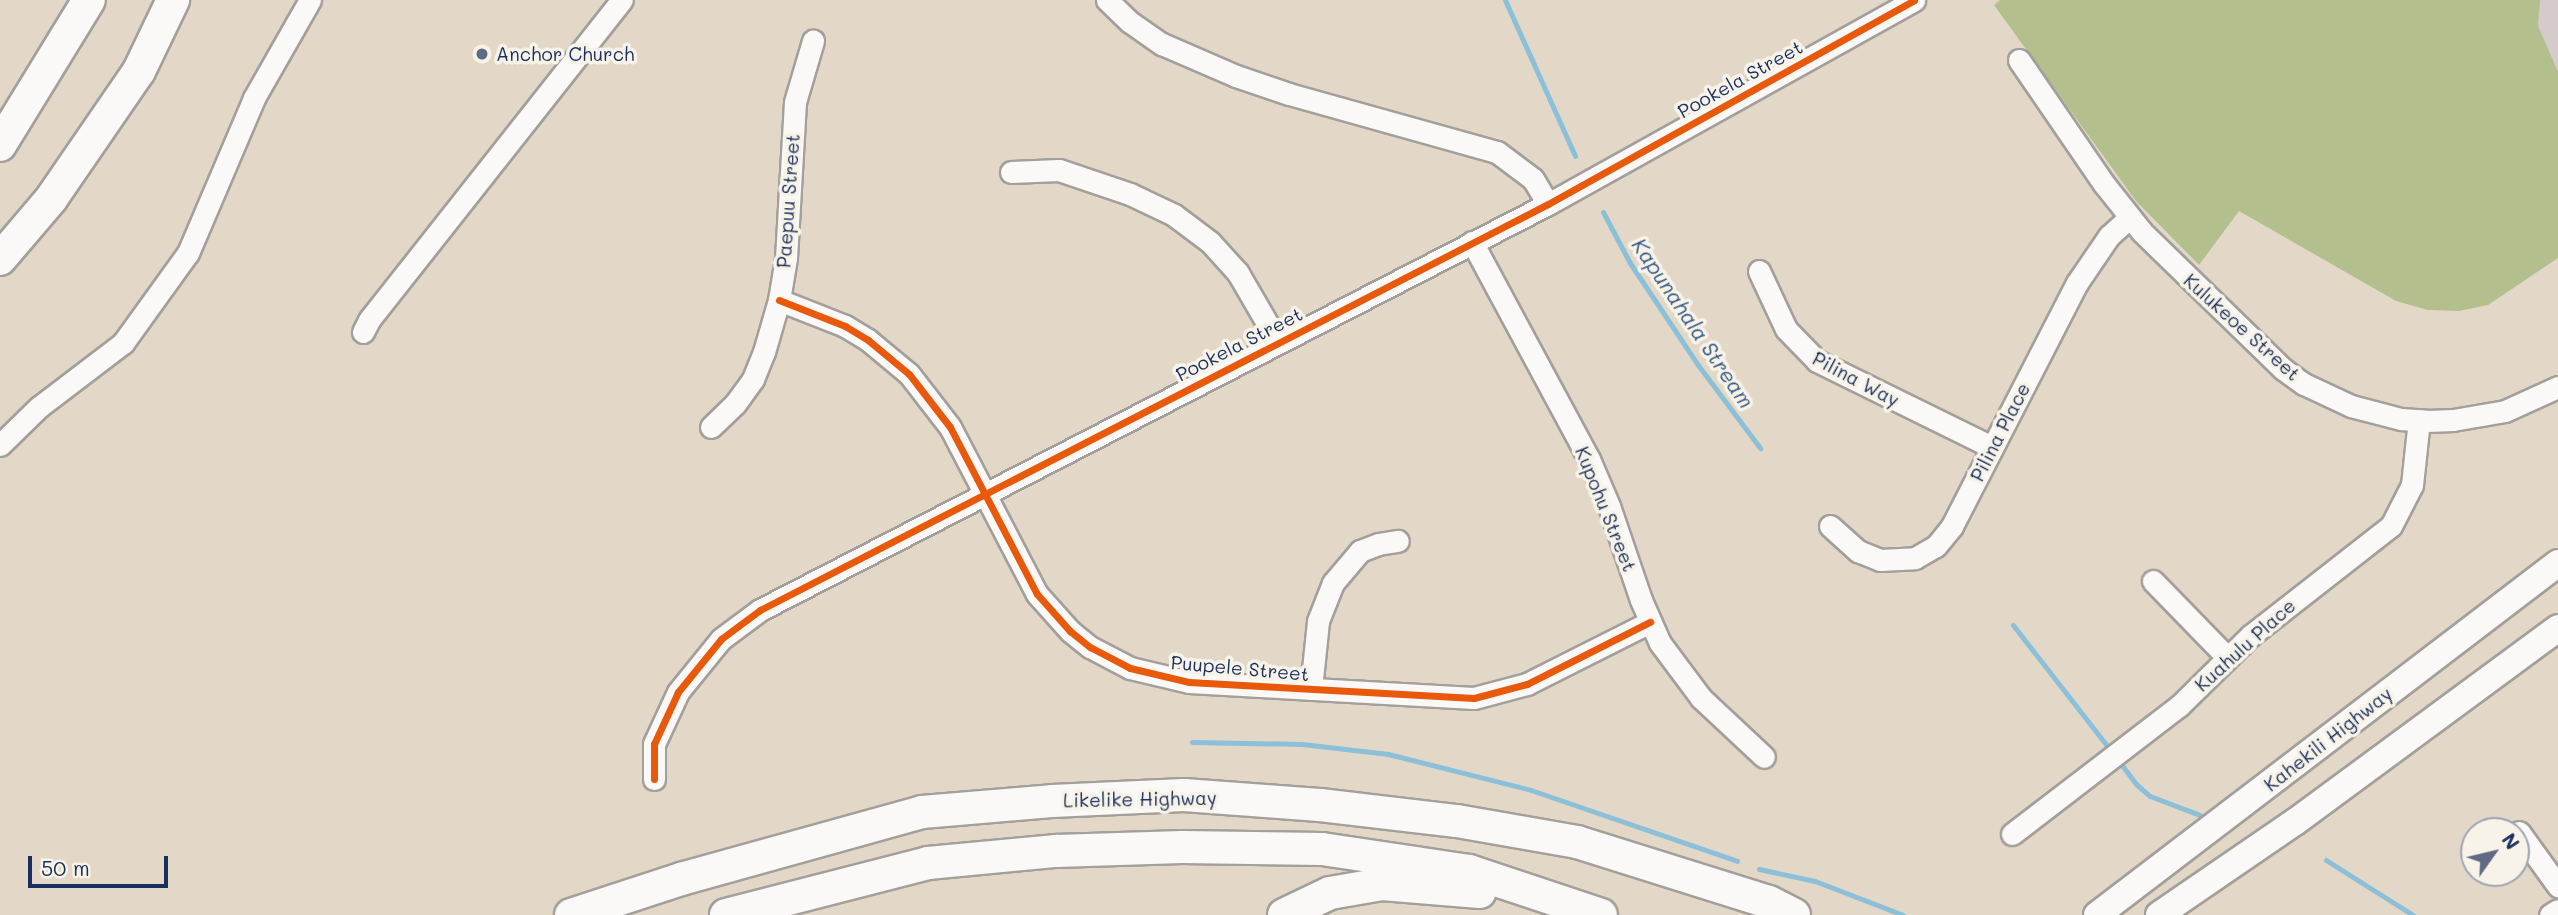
<!DOCTYPE html>
<html>
<head>
<meta charset="utf-8">
<style>
	body { margin:0 }
	#map { position:relative; width:2558px; height:915px; overflow:hidden; background:#e3d8c7; font-family:Mali,sans-serif }
	div>[style] { position:absolute }
	.forest>* { inset:0; background:#b3bf8d }
	.stream>* { height:5px; margin:-2.5px; padding:0 2.5px; transform-origin:2.5px; border-radius:2.5px; background:#8cbfd8 }
	.building>* { inset:0; background:#d5cacc }
	.roads { filter:drop-shadow(2px 0 #a39f9a) drop-shadow(-2px 0 #a39f9a) drop-shadow(0 2px #a39f9a) drop-shadow(0 -2px #a39f9a) }
	.minor>* { height:21px; margin:-10.5px; padding:0 10.5px; transform-origin:10.5px; border-radius:10.5px; background:#fbf9f7 }
	.major>* { height:26px; margin:-13px; padding:0 13px; transform-origin:13px; border-radius:13px; background:#fbf9f7 }
	.highway>* { height:32px; margin:-16px; padding:0 16px; transform-origin:16px; border-radius:16px; background:#fbf9f7 }
	.cycleway>* { height:7px; margin:-3.5px; padding:0 3.5px; transform-origin:3.5px; border-radius:3.5px; background:#e8590c }
	.dots>* { width:19px; height:19px; translate:-50% -50%; box-sizing:border-box; border:4px solid #f7f3e8; border-radius:50% }
	span { translate:-50% -50%; white-space:nowrap; text-align:center; line-height:1.15; -webkit-text-stroke:7px #f7f3e8; paint-order:stroke }
	.poi-label { font-size:19px; color:#1b2f5e }
	.left { translate:0 -50%; text-align:left }
	.street-label { font-size:19px; color:#1b2f5e }
	.water-label { font-size:21px; color:#325785; font-style:italic }
	.north { position:absolute; left:2460px; top:817px; width:70px; height:70px; box-sizing:border-box; background:#f7f3e8; border:2px solid #9fa5b1; border-radius:50%; rotate:56deg; font-size:19px; font-weight:700; line-height:28px; text-align:center; color:#1b2f5e }
	.north::after { content:''; display:block; margin:auto; width:24px; height:32px; background:#616a83; clip-path:polygon(50% 0,100% 100%,50% 72%,0 100%) }
	.scale { position:absolute; left:28px; top:856px; width:140px; height:32px; box-sizing:border-box; border:4px solid #1b2f5e; border-top:0; padding-left:9px; font-size:21px; line-height:24px; white-space:nowrap; color:#1b2f5e; -webkit-text-stroke:5px #f7f3e8; paint-order:stroke }
</style>
</head>
<body>
<div id="map">
	<div class="forest">
		<div style="clip-path:polygon(2000px 0,2558px 0,2558px 258px,2488px 305px,2459px 311px,2428px 310px,2396px 301px,2239px 211px,2199px 265px,2136px 201px,1994px 5px)"></div>
	</div>
	<div class="stream">
		<div style="left:1505px;top:0;width:171px;rotate:65.8deg"></div>
		<div style="left:1603px;top:212px;width:58px;rotate:62.1deg"></div>
		<div style="left:1630px;top:263px;width:123px;rotate:56.3deg"></div>
		<div style="left:1698px;top:365px;width:104px;rotate:53.2deg"></div>
		<div style="left:2013px;top:625px;width:161px;rotate:52.1deg"></div>
		<div style="left:1192px;top:742px;width:110px;rotate:1deg"></div>
		<div style="left:1302px;top:744px;width:87px;rotate:6.6deg"></div>
		<div style="left:1388px;top:754px;width:147px;rotate:14.1deg"></div>
		<div style="left:1531px;top:790px;width:218px;rotate:19deg"></div>
		<div style="left:2118px;top:760px;width:30px;rotate:53deg"></div>
		<div style="left:2136px;top:784px;width:18px;rotate:41deg"></div>
		<div style="left:2150px;top:796px;width:53px;rotate:20.8deg"></div>
		<div style="left:2326px;top:860px;width:103px;rotate:32.3deg"></div>
		<div style="left:1759px;top:869px;width:57px;rotate:12.1deg"></div>
		<div style="left:1815px;top:881px;width:94px;rotate:21.1deg"></div>
	</div>
	<div class="building">
		<div style="clip-path:polygon(2540px 0,2558px 0,2558px 72px,2538px 26px)"></div>
	</div>
	<div class="roads">
		<div class="minor">
			<div style="left:1107px;top:0;width:32px;rotate:44deg"></div>
			<div style="left:1130px;top:22px;width:39px;rotate:35deg"></div>
			<div style="left:1162px;top:44px;width:81px;rotate:23.4deg"></div>
			<div style="left:1236px;top:76px;width:56px;rotate:18.8deg"></div>
			<div style="left:1289px;top:94px;width:216px;rotate:15.6deg"></div>
			<div style="left:1497px;top:152px;width:45px;rotate:36.9deg"></div>
			<div style="left:1533px;top:179px;width:29px;rotate:59deg"></div>
			<div style="left:2019px;top:60px;width:150px;rotate:55.6deg"></div>
			<div style="left:2104px;top:184px;width:61px;rotate:51.6deg"></div>
			<div style="left:2142px;top:232px;width:197px;rotate:44.2deg"></div>
			<div style="left:2283px;top:369px;width:26px;rotate:36deg"></div>
			<div style="left:2304px;top:384px;width:52px;rotate:25.1deg"></div>
			<div style="left:2351px;top:406px;width:52px;rotate:14.6deg"></div>
			<div style="left:2401px;top:419px;width:26px;rotate:4deg"></div>
			<div style="left:2427px;top:421px;width:26px;rotate:-2deg"></div>
			<div style="left:2453px;top:420px;width:53px;rotate:-9.8deg"></div>
			<div style="left:2505px;top:411px;width:58px;rotate:-24.4deg"></div>
			<div style="left:1011px;top:172px;width:48px;rotate:-2.4deg"></div>
			<div style="left:1059px;top:170px;width:75px;rotate:18.7deg"></div>
			<div style="left:1130px;top:194px;width:49px;rotate:25.5deg"></div>
			<div style="left:1174px;top:215px;width:45px;rotate:36.9deg"></div>
			<div style="left:1210px;top:242px;width:42px;rotate:47.9deg"></div>
			<div style="left:1238px;top:273px;width:80px;rotate:59.9deg"></div>
			<div style="left:1472px;top:242px;width:247px;rotate:61.7deg"></div>
			<div style="left:1589px;top:459px;width:51px;rotate:66.9deg"></div>
			<div style="left:1609px;top:506px;width:99px;rotate:71.2deg"></div>
			<div style="left:1641px;top:600px;width:47px;rotate:66.2deg"></div>
			<div style="left:1660px;top:643px;width:69px;rotate:53.3deg"></div>
			<div style="left:1701px;top:698px;width:86px;rotate:43.1deg"></div>
			<div style="left:1759px;top:271px;width:64px;rotate:65deg"></div>
			<div style="left:1786px;top:329px;width:45px;rotate:45.9deg"></div>
			<div style="left:1817px;top:361px;width:195px;rotate:26.2deg"></div>
			<div style="left:779px;top:300px;width:71px;rotate:21.5deg"></div>
			<div style="left:845px;top:326px;width:27px;rotate:31deg"></div>
			<div style="left:868px;top:340px;width:53px;rotate:39.7deg"></div>
			<div style="left:909px;top:374px;width:67px;rotate:52.3deg"></div>
			<div style="left:950px;top:427px;width:188px;rotate:62.5deg"></div>
			<div style="left:1037px;top:594px;width:50px;rotate:48.3deg"></div>
			<div style="left:1070px;top:631px;width:26px;rotate:39deg"></div>
			<div style="left:1090px;top:647px;width:45px;rotate:27.7deg"></div>
			<div style="left:1130px;top:668px;width:61px;rotate:13.3deg"></div>
			<div style="left:1189px;top:682px;width:285px;rotate:3.2deg"></div>
			<div style="left:1474px;top:698px;width:55px;rotate:-14.8deg"></div>
			<div style="left:1527px;top:684px;width:138px;rotate:-26.8deg"></div>
			<div style="left:363px;top:332px;width:13px;rotate:-63deg"></div>
			<div style="left:369px;top:320px;width:408px;rotate:-51.7deg"></div>
			<div style="left:711px;top:427px;width:33px;rotate:-44deg"></div>
			<div style="left:735px;top:404px;width:31px;rotate:-54deg"></div>
			<div style="left:753px;top:379px;width:29px;rotate:-68deg"></div>
			<div style="left:764px;top:352px;width:54px;rotate:-73.9deg"></div>
			<div style="left:779px;top:300px;width:43px;rotate:-80.5deg"></div>
			<div style="left:786px;top:258px;width:156px;rotate:-86.7deg"></div>
			<div style="left:795px;top:102px;width:64px;rotate:-73.6deg"></div>
			<div style="left:0;top:445px;width:54px;rotate:-44.3deg"></div>
			<div style="left:39px;top:407px;width:106px;rotate:-37.3deg"></div>
			<div style="left:123px;top:343px;width:111px;rotate:-54.2deg"></div>
			<div style="left:188px;top:253px;width:168px;rotate:-66.9deg"></div>
			<div style="left:254px;top:98px;width:113px;rotate:-60.3deg"></div>
			<div style="left:1830px;top:526px;width:38px;rotate:42deg"></div>
			<div style="left:1858px;top:551px;width:24px;rotate:22deg"></div>
			<div style="left:1880px;top:560px;width:35px;rotate:-3deg"></div>
			<div style="left:1915px;top:558px;width:24px;rotate:-30deg"></div>
			<div style="left:1936px;top:546px;width:26px;rotate:-51deg"></div>
			<div style="left:1952px;top:526px;width:273px;rotate:-62.8deg"></div>
			<div style="left:2077px;top:283px;width:57px;rotate:-55.8deg"></div>
			<div style="left:2109px;top:236px;width:28px;rotate:-42deg"></div>
			<div style="left:2153px;top:581px;width:107px;rotate:45.8deg"></div>
			<div style="left:1311px;top:689px;width:68px;rotate:-84.1deg"></div>
			<div style="left:1318px;top:621px;width:41px;rotate:-68.5deg"></div>
			<div style="left:1333px;top:583px;width:42px;rotate:-49.8deg"></div>
			<div style="left:1360px;top:551px;width:19px;rotate:-21deg"></div>
			<div style="left:1378px;top:544px;width:20px;rotate:-9deg"></div>
			<div style="left:654px;top:779px;width:35px;rotate:-90deg"></div>
			<div style="left:654px;top:744px;width:57px;rotate:-65.2deg"></div>
			<div style="left:678px;top:692px;width:68px;rotate:-50.9deg"></div>
			<div style="left:721px;top:639px;width:49px;rotate:-36.6deg"></div>
			<div style="left:760px;top:610px;width:886px;rotate:-27.26deg"></div>
			<div style="left:1548px;top:204px;width:419px;rotate:-29.1deg"></div>
			<div style="left:2519px;top:832px;width:67px;rotate:54.2deg"></div>
			<div style="left:2012px;top:834px;width:210px;rotate:-37.5deg"></div>
			<div style="left:2179px;top:706px;width:100px;rotate:-44.6deg"></div>
			<div style="left:2250px;top:636px;width:179px;rotate:-38deg"></div>
			<div style="left:2391px;top:526px;width:46px;rotate:-62.9deg"></div>
			<div style="left:2412px;top:485px;width:65px;rotate:-83.9deg"></div>
			<div style="left:2550px;top:915px;width:9px;rotate:-32deg"></div>
		</div>
		<div class="major">
			<div style="left:2097px;top:915px;width:580px;rotate:-37.36deg"></div>
			<div style="left:2159px;top:915px;width:165px;rotate:-34.4deg"></div>
			<div style="left:2295px;top:822px;width:327px;rotate:-36.4deg"></div>
		</div>
		<div class="highway">
			<div style="left:0;top:145px;width:170px;rotate:-58.5deg"></div>
			<div style="left:0;top:259px;width:79px;rotate:-49.6deg"></div>
			<div style="left:51px;top:199px;width:155px;rotate:-55.5deg"></div>
			<div style="left:139px;top:71px;width:79px;rotate:-64.4deg"></div>
			<div style="left:571px;top:915px;width:116px;rotate:-18.1deg"></div>
			<div style="left:681px;top:879px;width:250px;rotate:-15.5deg"></div>
			<div style="left:922px;top:812px;width:130px;rotate:-4.8deg"></div>
			<div style="left:1052px;top:801px;width:132px;rotate:-2.6deg"></div>
			<div style="left:1184px;top:795px;width:136px;rotate:4.2deg"></div>
			<div style="left:1320px;top:805px;width:138px;rotate:6.7deg"></div>
			<div style="left:1457px;top:821px;width:122px;rotate:9.9deg"></div>
			<div style="left:1577px;top:842px;width:201px;rotate:17.4deg"></div>
			<div style="left:1769px;top:902px;width:28px;rotate:27deg"></div>
			<div style="left:726px;top:915px;width:209px;rotate:-14.4deg"></div>
			<div style="left:928px;top:863px;width:129px;rotate:-5.4deg"></div>
			<div style="left:1056px;top:851px;width:126px;rotate:-1.8deg"></div>
			<div style="left:1182px;top:847px;width:140px;rotate:0.8deg"></div>
			<div style="left:1322px;top:849px;width:149px;rotate:8.5deg"></div>
			<div style="left:1469px;top:871px;width:139px;rotate:18.4deg"></div>
			<div style="left:1284px;top:915px;width:51px;rotate:-25.6deg"></div>
			<div style="left:1330px;top:893px;width:53px;rotate:-9.8deg"></div>
			<div style="left:1382px;top:884px;width:98px;rotate:4.7deg"></div>
		</div>
	</div>
	<div class="cycleway">
		<div style="left:779px;top:300px;width:71px;rotate:21.5deg"></div>
		<div style="left:845px;top:326px;width:27px;rotate:31deg"></div>
		<div style="left:868px;top:340px;width:53px;rotate:39.7deg"></div>
		<div style="left:909px;top:374px;width:67px;rotate:52.3deg"></div>
		<div style="left:950px;top:427px;width:188px;rotate:62.5deg"></div>
		<div style="left:1037px;top:594px;width:50px;rotate:48.3deg"></div>
		<div style="left:1070px;top:631px;width:26px;rotate:39deg"></div>
		<div style="left:1090px;top:647px;width:45px;rotate:27.7deg"></div>
		<div style="left:1130px;top:668px;width:61px;rotate:13.3deg"></div>
		<div style="left:1189px;top:682px;width:285px;rotate:3.2deg"></div>
		<div style="left:1474px;top:698px;width:55px;rotate:-14.8deg"></div>
		<div style="left:1527px;top:684px;width:138px;rotate:-26.8deg"></div>
		<div style="left:654px;top:779px;width:35px;rotate:-90deg"></div>
		<div style="left:654px;top:744px;width:57px;rotate:-65.2deg"></div>
		<div style="left:678px;top:692px;width:68px;rotate:-50.9deg"></div>
		<div style="left:721px;top:639px;width:49px;rotate:-36.6deg"></div>
		<div style="left:760px;top:610px;width:886px;rotate:-27.26deg"></div>
		<div style="left:1548px;top:204px;width:419px;rotate:-29.1deg"></div>
	</div>
	<div class="dots">
		<div style="left:482px;top:54px;background:#616a83"></div>
	</div>
	<div class="poi-label">
		<span class="left" style="left:496px;top:54px">Anchor Church</span>
	</div>
	<div class="street-label">
		<span style="left:1740px;top:79px;rotate:-29deg">Pookela Street</span>
		<span style="left:788px;top:201px;rotate:-86deg">Paepuu Street</span>
		<span style="left:2242px;top:327px;rotate:42deg">Kulukeoe Street</span>
		<span style="left:1239px;top:344px;rotate:-27deg">Pookela Street</span>
		<span style="left:1856px;top:379px;rotate:28deg">Pilina Way</span>
		<span style="left:2000px;top:432px;rotate:-63deg">Pilina Place</span>
		<span style="left:1606px;top:509px;rotate:68deg">Kupohu Street</span>
		<span style="left:2245px;top:645px;rotate:-42deg">Kuahulu Place</span>
		<span style="left:1240px;top:668px;rotate:5deg">Puupele Street</span>
		<span style="left:2328px;top:739px;rotate:-38deg">Kahekili Highway</span>
		<span style="left:1140px;top:799px;rotate:-1deg">Likelike Highway</span>
	</div>
	<div class="water-label">
		<span style="left:1693px;top:323px;rotate:56deg">Kapunahala Stream</span>
	</div>
	<div class="north">N</div>
	<div class="scale">50 m</div>
</div>
</body>
</html>
